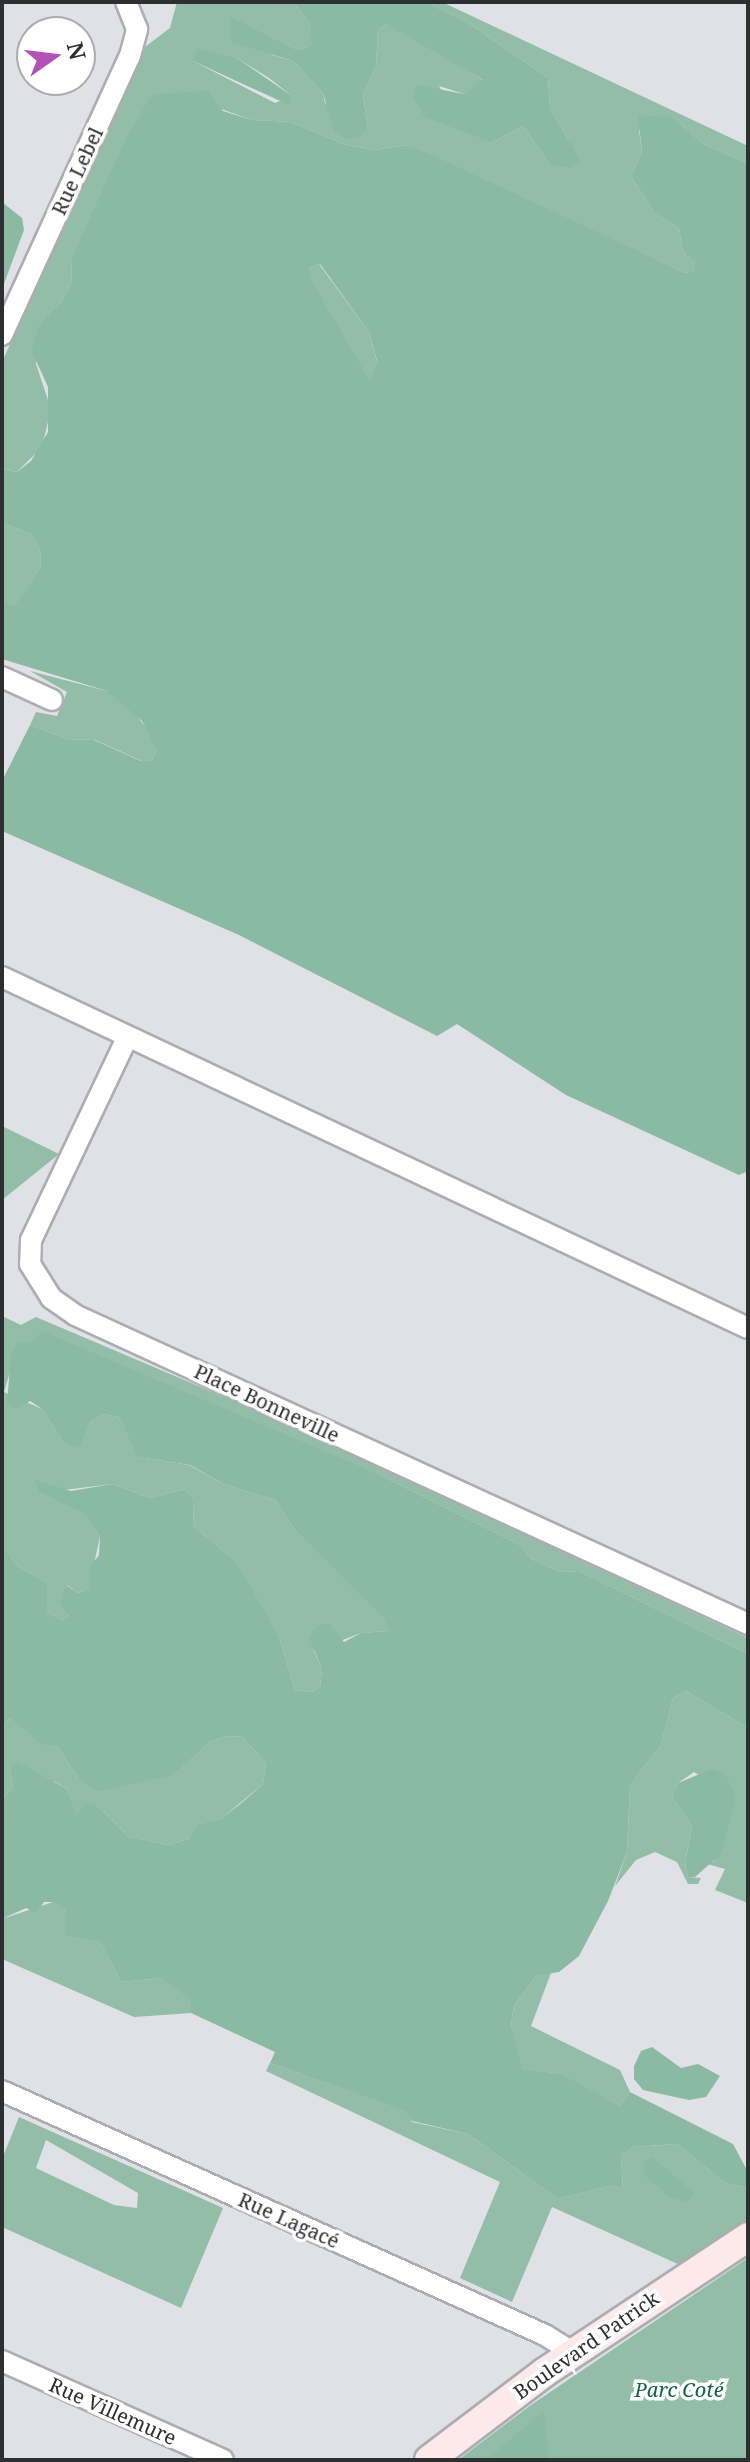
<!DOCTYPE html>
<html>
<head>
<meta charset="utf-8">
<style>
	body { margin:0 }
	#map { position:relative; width:750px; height:2462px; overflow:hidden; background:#dfe1e6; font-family:"Noto Serif",serif }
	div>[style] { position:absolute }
	.green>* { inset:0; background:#92bda6 }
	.forest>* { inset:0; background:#8abaa2 }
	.roads { filter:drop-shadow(2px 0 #acadb2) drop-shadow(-2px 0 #acadb2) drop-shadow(0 2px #acadb2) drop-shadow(0 -2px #acadb2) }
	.street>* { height:20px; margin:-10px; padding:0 10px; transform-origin:10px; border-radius:10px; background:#fff }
	.secondary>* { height:28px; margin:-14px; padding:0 14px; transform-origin:14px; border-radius:14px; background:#fceaea }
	span { translate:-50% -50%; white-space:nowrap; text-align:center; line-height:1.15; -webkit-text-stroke:7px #fff; paint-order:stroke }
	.street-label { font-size:20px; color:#2e2f31 }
	.park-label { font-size:20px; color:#106445; font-style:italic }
	.frame { position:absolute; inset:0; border:4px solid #2e2f31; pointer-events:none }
	.north { position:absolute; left:16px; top:16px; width:80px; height:80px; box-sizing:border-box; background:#fff; border:2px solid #abacad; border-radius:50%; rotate:76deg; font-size:22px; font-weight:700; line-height:32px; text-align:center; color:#2e2f31 }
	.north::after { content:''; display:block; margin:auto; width:28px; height:36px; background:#b450b7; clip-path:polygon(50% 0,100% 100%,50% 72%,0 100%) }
</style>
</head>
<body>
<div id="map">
	<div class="green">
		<div style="clip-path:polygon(evenodd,177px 2px,293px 2px,310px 23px,313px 45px,298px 50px,231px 17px,272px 55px,293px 61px,323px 93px,325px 103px,368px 130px,363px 94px,376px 66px,378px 30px,387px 24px,403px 29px,484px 81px,464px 94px,439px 86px,465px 132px,491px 143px,523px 126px,549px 164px,569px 141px,550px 108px,548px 78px,467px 22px,426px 2px,442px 2px,748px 146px,748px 163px,703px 144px,671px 115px,639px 130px,642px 151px,631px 176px,655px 214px,679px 228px,683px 252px,695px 263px,696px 271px,685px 273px,405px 145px,375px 150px,343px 144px,291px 122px,252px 120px,179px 94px,153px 94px,71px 260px,72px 281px,62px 301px,41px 321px,36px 364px,51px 409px,42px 447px,17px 472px,2px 469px,2px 362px,145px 47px,170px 28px,177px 2px,237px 58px,269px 78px,292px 96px,275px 103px,193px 61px,237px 58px)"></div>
		<div style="clip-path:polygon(319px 264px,369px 332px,377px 362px,370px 382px,310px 280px,309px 265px)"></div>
		<div style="clip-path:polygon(2px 523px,31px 534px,40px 550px,41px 566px,14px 608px,2px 601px)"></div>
		<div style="clip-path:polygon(30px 671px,107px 691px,127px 703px,153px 737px,157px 751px,152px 760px,142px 761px,95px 740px,68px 739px,30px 725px,36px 712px,57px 716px,67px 692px)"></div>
		<div style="clip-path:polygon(2px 1126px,59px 1154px,2px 1200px)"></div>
		<div style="clip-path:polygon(2px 1316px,21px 1325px,36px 1317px,255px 1410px,748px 1638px,748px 1654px,579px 1571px,560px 1572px,532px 1559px,520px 1545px,380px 1475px,33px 1342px,12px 1365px,4px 1392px,42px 1409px,64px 1443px,80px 1446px,91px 1422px,104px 1414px,119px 1417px,139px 1457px,189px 1465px,223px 1484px,275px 1500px,297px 1533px,385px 1618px,389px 1631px,361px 1633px,314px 1651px,322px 1670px,320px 1687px,312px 1692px,295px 1690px,280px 1639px,231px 1557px,193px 1526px,194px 1500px,185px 1489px,150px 1498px,112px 1484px,40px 1493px,86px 1513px,100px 1536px,89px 1588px,78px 1593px,67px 1585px,69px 1615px,62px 1620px,47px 1612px,47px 1583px,18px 1566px,2px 1545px)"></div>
		<div style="clip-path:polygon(686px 1691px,748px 1728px,748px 1903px,715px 1890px,725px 1869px,707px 1864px,714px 1861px,736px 1798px,694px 1772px,678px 1783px,672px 1796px,692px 1827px,685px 1863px,688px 1877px,701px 1878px,698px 1884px,688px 1884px,677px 1862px,655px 1852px,636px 1860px,615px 1886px,627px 1852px,630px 1785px,661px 1745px,673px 1698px)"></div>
		<div style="clip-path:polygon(10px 1718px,57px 1746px,78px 1778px,174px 1775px,210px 1742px,226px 1736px,242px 1737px,266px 1763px,263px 1784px,222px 1818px,200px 1824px,189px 1839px,168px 1845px,128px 1836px,99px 1807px,77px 1816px,67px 1789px,55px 1782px,10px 1769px,13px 1788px,2px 1799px,2px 1727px)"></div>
		<div style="clip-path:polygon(56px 1901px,66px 1911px,66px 1936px,100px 1942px,121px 1982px,162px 1978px,179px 1987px,191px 2000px,191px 2013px,134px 2017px,2px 1959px,2px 1919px)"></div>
		<div style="clip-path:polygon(551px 1973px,531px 2026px,620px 2070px,630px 2092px,619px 2106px,602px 2101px,561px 2074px,521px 2068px,511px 2024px,514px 2006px,536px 1976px)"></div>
		<div style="clip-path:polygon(270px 2063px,406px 2111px,412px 2122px,468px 2134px,558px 2199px,610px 2186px,623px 2189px,621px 2155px,634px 2147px,677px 2144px,725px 2183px,748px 2188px,748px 2219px,680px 2265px,552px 2207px,512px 2302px,460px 2278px,500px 2182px,266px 2071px)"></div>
		<div style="clip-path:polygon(evenodd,19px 2117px,223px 2208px,181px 2308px,2px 2227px,2px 2159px,19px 2117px,46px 2140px,138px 2193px,137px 2208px,114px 2205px,36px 2168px,46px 2140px)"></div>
		<div style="clip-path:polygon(748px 2258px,748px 2460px,458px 2460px,531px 2405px)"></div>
	</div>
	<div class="forest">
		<div style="clip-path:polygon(293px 2px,426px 2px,467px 22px,548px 78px,550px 108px,580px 160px,571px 168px,549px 164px,523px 126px,491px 143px,424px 116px,413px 97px,417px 85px,464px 94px,483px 80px,387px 24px,378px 30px,376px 66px,363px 94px,368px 130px,358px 138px,345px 139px,334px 131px,323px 93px,293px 61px,231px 42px,230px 16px,298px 50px,312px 45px,310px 23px)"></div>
		<div style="clip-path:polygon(197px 49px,237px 58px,292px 96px,289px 105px,193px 61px)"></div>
		<div style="clip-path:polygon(evenodd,208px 91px,223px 111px,252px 120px,291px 122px,343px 144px,375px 150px,405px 145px,432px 155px,685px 273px,695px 271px,695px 263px,683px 252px,679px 228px,655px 214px,631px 176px,642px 151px,638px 117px,671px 115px,703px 144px,748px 163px,748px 1171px,739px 1175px,566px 1095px,457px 1024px,437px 1036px,239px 935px,2px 831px,2px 781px,30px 725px,68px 739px,94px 740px,141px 761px,152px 760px,157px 751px,142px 721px,107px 691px,2px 659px,2px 601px,14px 607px,41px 566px,40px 550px,31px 534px,2px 523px,2px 469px,17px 472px,31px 461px,48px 432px,48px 387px,32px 352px,34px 340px,41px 321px,62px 301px,72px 281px,71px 260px,130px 130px,153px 94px,208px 91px,320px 264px,369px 332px,377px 361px,370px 381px,311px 280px,309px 266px,320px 264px)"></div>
		<div style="clip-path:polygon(2px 202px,22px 218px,24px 230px,2px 289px)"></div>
		<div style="clip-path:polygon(42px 1331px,380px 1475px,520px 1545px,532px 1559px,560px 1572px,579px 1571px,748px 1654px,748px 1728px,686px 1691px,673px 1698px,661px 1745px,630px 1785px,627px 1852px,608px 1901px,579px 1956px,559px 1972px,536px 1976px,514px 2006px,511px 2024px,522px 2068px,561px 2074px,619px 2106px,630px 2092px,733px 2144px,748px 2172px,748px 2188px,725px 2183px,677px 2144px,634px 2147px,621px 2155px,623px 2189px,610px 2186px,558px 2199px,468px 2134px,412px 2121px,405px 2111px,270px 2063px,275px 2052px,191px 2013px,191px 2000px,162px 1978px,121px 1982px,100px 1942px,65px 1936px,66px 1911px,56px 1902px,44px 1902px,36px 1913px,26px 1908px,2px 1919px,2px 1799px,13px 1788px,10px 1769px,16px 1761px,67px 1789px,77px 1815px,85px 1803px,99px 1807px,128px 1836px,168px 1845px,189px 1839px,199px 1824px,222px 1818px,239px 1805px,263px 1784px,266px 1763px,242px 1737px,226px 1736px,210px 1742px,174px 1775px,98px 1791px,78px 1778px,57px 1746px,42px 1744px,10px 1718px,2px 1727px,2px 1545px,18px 1566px,47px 1583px,47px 1612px,62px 1620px,69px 1615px,60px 1603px,66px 1585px,78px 1593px,89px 1588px,90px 1567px,99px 1555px,100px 1536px,86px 1514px,40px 1493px,34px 1480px,71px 1491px,112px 1484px,150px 1498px,185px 1489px,194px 1500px,193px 1526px,231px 1557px,250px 1586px,280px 1639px,295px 1690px,312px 1692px,320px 1687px,322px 1670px,309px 1637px,318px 1626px,329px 1623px,344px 1642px,361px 1633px,389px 1631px,384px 1618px,297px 1533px,275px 1500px,223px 1484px,190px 1465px,138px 1457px,119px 1417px,104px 1414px,91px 1422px,80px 1447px,64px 1443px,42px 1409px,30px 1401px,17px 1409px,7px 1403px,11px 1355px,18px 1343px,33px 1342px)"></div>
		<div style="clip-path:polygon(712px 1769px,725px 1774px,736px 1798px,721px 1854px,695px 1877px,688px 1877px,685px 1863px,692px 1827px,672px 1796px,678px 1783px)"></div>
		<div style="clip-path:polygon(652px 2047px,681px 2068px,698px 2064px,720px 2076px,706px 2097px,689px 2100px,643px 2090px,634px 2079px,634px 2066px,641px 2051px)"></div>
		<div style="clip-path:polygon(652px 2157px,694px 2193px,687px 2202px,670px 2197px,644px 2175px,643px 2163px)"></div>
		<div style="clip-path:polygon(544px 2411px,549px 2460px,486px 2460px)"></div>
	</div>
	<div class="roads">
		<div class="street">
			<div style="left:2px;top:335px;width:307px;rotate:-65.4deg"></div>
			<div style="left:130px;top:56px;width:28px;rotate:-75deg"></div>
			<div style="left:137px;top:29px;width:29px;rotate:-112deg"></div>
			<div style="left:2px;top:677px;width:55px;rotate:24.7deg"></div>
			<div style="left:2px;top:977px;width:824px;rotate:25.2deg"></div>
			<div style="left:127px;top:1038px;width:224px;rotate:115.4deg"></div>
			<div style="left:31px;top:1240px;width:24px;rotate:92deg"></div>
			<div style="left:30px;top:1264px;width:40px;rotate:58deg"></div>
			<div style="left:51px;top:1298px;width:29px;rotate:35deg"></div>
			<div style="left:75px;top:1315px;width:741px;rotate:24.66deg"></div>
			<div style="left:2px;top:2091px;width:595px;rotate:24.2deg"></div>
			<div style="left:545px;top:2335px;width:34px;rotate:32deg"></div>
			<div style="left:2px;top:2361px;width:242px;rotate:24.1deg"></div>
		</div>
		<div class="secondary">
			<div style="left:429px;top:2460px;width:146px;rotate:-37.2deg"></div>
			<div style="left:545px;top:2372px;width:244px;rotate:-33.6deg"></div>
		</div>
	</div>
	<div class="street-label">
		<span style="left:77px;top:171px;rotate:-65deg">Rue Lebel</span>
		<span style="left:267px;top:1403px;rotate:25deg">Place Bonneville</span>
		<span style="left:289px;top:2220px;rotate:24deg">Rue Lagacé</span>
		<span style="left:586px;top:2345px;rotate:-35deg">Boulevard Patrick</span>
		<span style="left:113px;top:2411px;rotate:24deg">Rue Villemure</span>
	</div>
	<div class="park-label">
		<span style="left:679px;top:2389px">Parc Coté</span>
	</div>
	<div class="frame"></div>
	<div class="north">N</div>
</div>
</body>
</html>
